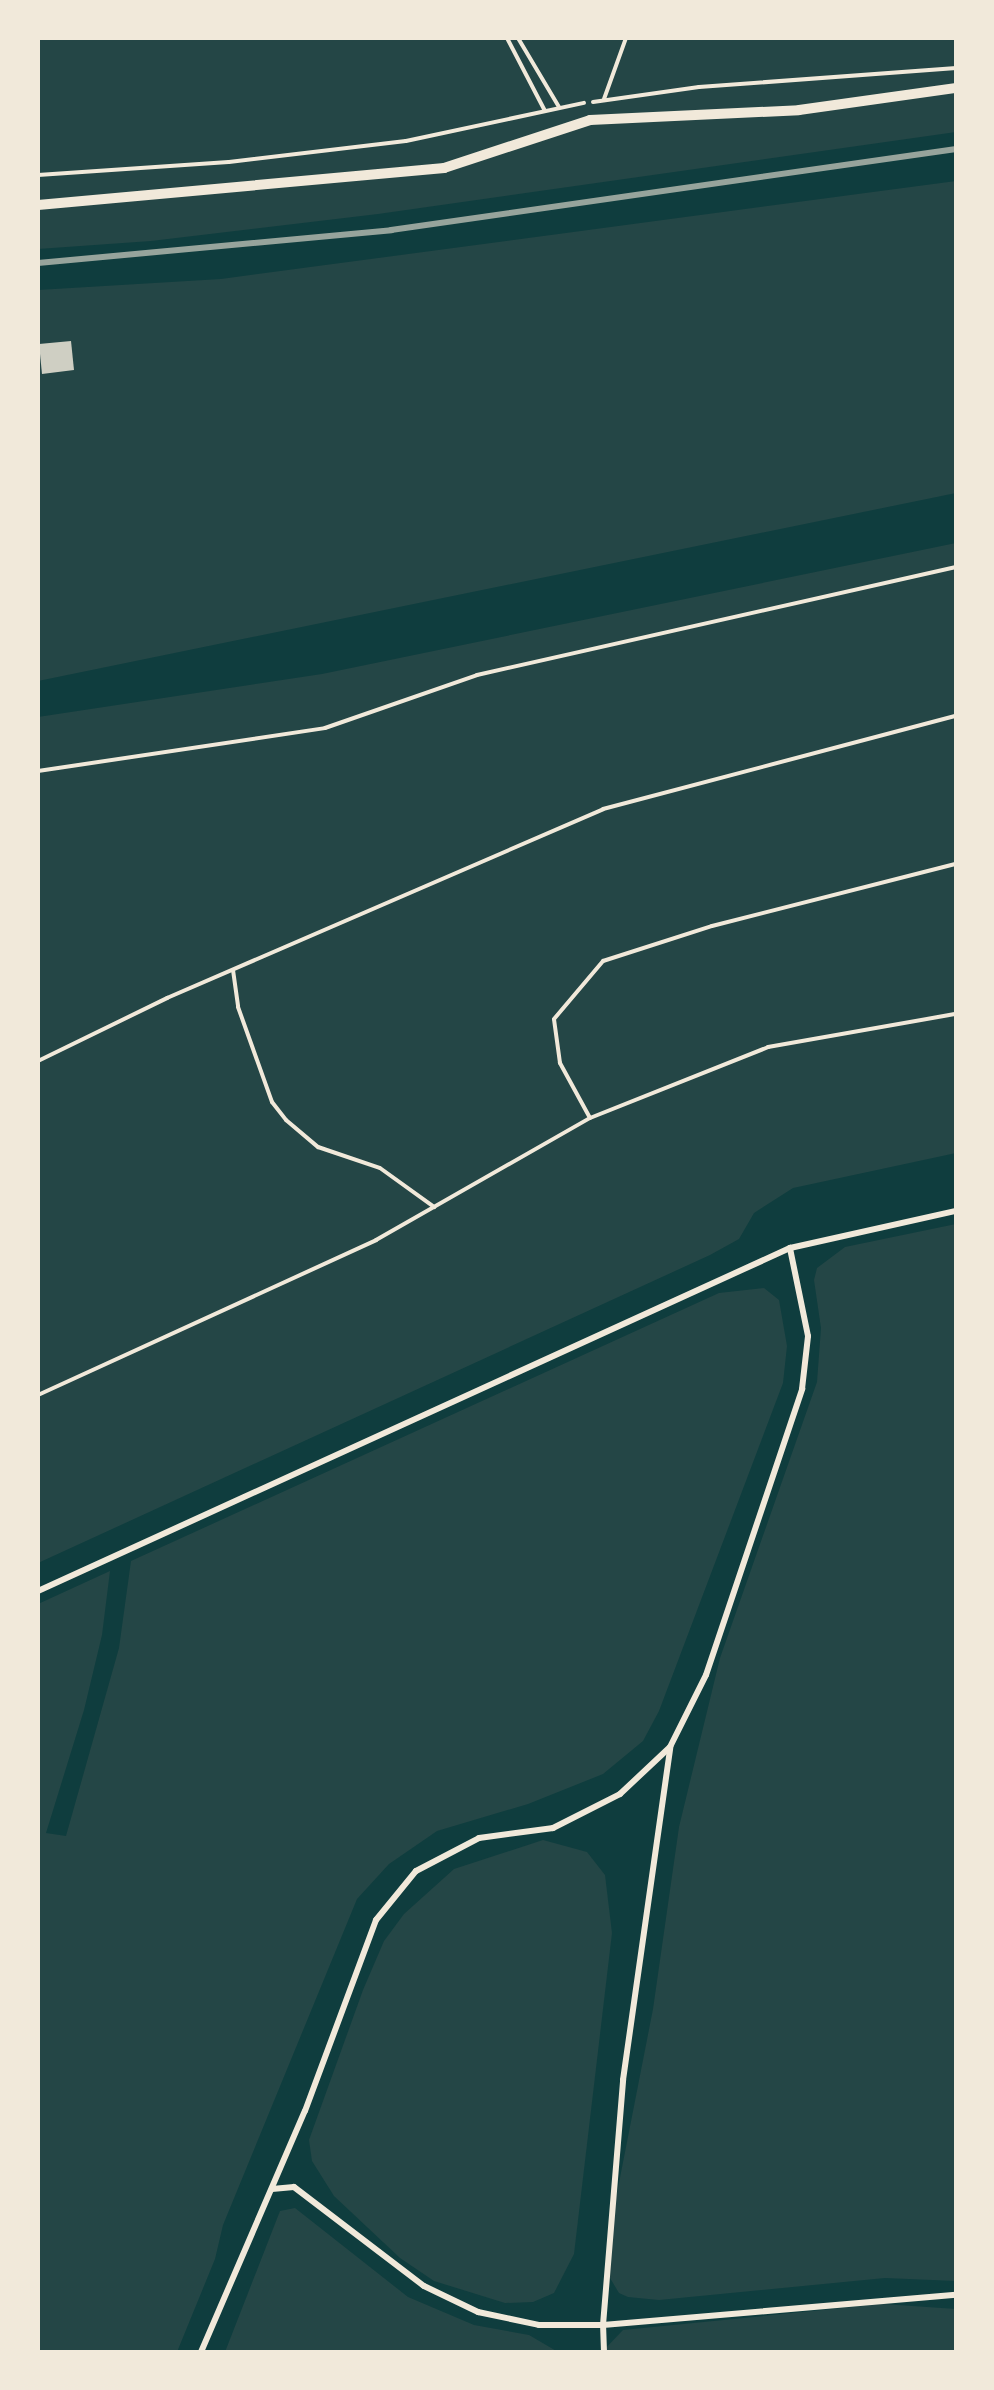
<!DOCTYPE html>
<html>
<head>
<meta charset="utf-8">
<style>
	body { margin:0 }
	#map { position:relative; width:994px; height:2390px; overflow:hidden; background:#0f3d3e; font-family:"Fira Sans Condensed",sans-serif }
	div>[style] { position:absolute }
	.green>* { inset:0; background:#244646 }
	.building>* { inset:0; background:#cfcfc3 }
	.path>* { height:4px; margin:-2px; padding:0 2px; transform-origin:2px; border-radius:2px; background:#f1e9da }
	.service>* { height:6px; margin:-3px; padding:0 3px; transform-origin:3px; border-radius:3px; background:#f1e9da }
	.minor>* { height:10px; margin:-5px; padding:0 5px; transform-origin:5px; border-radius:5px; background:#f1e9da }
	.rail>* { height:6px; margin:-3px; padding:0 3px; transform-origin:3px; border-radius:3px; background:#97a49c }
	span { translate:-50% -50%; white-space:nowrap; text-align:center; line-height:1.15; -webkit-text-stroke:8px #f1e9da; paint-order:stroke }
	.frame { position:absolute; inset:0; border:40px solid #f1e9da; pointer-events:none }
</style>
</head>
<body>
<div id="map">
	<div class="green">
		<div style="clip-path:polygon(38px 38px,956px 38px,956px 132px,378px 214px,151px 241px,38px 249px)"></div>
		<div style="clip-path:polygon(956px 181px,956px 493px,38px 681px,38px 290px,221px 279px)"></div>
		<div style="clip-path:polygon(956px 543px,956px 1153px,793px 1188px,754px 1213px,739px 1239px,710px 1255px,38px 1563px,38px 717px,322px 674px)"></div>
		<div style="clip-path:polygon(956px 1224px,956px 2281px,885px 2278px,659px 2300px,628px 2297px,619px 2293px,607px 2273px,608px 2239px,653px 2009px,679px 1827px,720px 1658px,817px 1382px,821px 1328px,814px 1280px,817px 1268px,845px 1247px)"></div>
		<div style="clip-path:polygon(764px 1288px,779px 1300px,787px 1346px,783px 1383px,659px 1711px,643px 1741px,603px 1774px,528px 1804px,437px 1831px,389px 1864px,357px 1899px,223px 2225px,215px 2259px,177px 2352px,38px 2352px,38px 1604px,110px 1571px,102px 1635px,84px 1710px,46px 1833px,66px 1836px,119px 1648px,131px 1561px,719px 1293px)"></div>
		<div style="clip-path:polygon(543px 1840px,587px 1852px,605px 1875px,612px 1933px,574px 2254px,554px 2293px,533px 2302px,505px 2303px,434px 2281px,400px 2258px,334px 2196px,312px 2161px,309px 2140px,363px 1990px,384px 1941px,404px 1914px,454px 1869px)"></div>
		<div style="clip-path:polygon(295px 2208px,408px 2297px,474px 2325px,529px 2335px,558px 2352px,225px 2352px,280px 2211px)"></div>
		<div style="clip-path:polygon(883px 2304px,956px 2309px,956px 2352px,602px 2352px,623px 2330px)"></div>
	</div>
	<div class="building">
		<div style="clip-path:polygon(71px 341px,74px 370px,42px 374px,39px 344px)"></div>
	</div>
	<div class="path">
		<div style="left:507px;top:38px;width:82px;rotate:62.5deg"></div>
		<div style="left:518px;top:38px;width:80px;rotate:59.3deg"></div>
		<div style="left:700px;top:38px;width:100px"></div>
		<div style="left:604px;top:99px;width:65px;rotate:-70.2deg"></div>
		<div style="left:593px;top:102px;width:107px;rotate:-8.1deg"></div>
		<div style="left:699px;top:87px;width:258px;rotate:-4.2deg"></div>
		<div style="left:38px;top:175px;width:191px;rotate:-3.9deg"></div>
		<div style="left:229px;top:162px;width:178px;rotate:-6.8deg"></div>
		<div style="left:406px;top:141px;width:182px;rotate:-12.1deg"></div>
		<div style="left:38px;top:771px;width:290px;rotate:-8.5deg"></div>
		<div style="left:325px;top:728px;width:161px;rotate:-19.2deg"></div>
		<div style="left:477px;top:675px;width:491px;rotate:-12.7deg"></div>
		<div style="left:233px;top:970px;width:37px;rotate:82deg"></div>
		<div style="left:238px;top:1007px;width:101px;rotate:70.3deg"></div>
		<div style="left:272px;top:1102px;width:23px;rotate:52deg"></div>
		<div style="left:286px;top:1120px;width:42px;rotate:40.2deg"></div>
		<div style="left:318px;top:1147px;width:65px;rotate:18.7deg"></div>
		<div style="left:380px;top:1168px;width:67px;rotate:35.8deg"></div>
		<div style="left:38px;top:1061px;width:144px;rotate:-26deg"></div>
		<div style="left:167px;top:998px;width:475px;rotate:-23.4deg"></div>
		<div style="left:603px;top:809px;width:365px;rotate:-14.8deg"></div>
		<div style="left:590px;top:1118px;width:63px;rotate:-118.6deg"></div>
		<div style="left:560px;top:1063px;width:44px;rotate:-97.8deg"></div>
		<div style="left:554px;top:1019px;width:76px;rotate:-49.8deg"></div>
		<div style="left:603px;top:961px;width:114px;rotate:-17.8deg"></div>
		<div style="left:712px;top:926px;width:252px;rotate:-14.3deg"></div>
		<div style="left:38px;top:1395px;width:372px;rotate:-24.6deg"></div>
		<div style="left:376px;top:1240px;width:246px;rotate:-29.7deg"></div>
		<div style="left:590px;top:1118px;width:192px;rotate:-21.7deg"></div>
		<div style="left:768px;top:1047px;width:191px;rotate:-10deg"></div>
	</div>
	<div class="service">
		<div style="left:38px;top:1591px;width:827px;rotate:-24.52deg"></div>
		<div style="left:790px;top:1248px;width:170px;rotate:-12.6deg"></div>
		<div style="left:272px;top:2189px;width:22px;rotate:-5deg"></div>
		<div style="left:294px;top:2187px;width:163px;rotate:37.3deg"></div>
		<div style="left:424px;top:2286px;width:60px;rotate:25.7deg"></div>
		<div style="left:478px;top:2312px;width:62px;rotate:12deg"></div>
		<div style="left:539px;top:2325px;width:64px"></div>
		<div style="left:603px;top:2325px;width:354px;rotate:-4.9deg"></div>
		<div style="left:201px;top:2352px;width:262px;rotate:-66.7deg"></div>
		<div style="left:305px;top:2111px;width:204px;rotate:-69.6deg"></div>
		<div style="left:376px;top:1920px;width:63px;rotate:-50.8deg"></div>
		<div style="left:416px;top:1871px;width:71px;rotate:-27.6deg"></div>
		<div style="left:479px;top:1838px;width:75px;rotate:-7.7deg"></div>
		<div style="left:553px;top:1828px;width:75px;rotate:-26.9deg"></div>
		<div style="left:620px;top:1794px;width:69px;rotate:-43.2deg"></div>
		<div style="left:670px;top:1747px;width:80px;rotate:-63.4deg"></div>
		<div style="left:706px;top:1675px;width:302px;rotate:-71.4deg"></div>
		<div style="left:802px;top:1389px;width:53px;rotate:-83.5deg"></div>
		<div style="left:808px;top:1336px;width:90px;rotate:-101.6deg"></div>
		<div style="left:604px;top:2352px;width:27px;rotate:-92deg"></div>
		<div style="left:603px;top:2325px;width:246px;rotate:-85.3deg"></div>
		<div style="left:623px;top:2080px;width:335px;rotate:-81.9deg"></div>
	</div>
	<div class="minor">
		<div style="left:38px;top:205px;width:408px;rotate:-5.2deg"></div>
		<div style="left:444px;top:168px;width:154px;rotate:-18.2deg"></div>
		<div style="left:590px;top:120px;width:209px;rotate:-2.7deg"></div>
		<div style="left:799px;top:110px;width:159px;rotate:-8deg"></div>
	</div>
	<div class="rail">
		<div style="left:38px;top:263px;width:355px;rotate:-5.3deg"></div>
		<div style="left:391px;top:230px;width:571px;rotate:-8.16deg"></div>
	</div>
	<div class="frame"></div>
</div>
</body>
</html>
